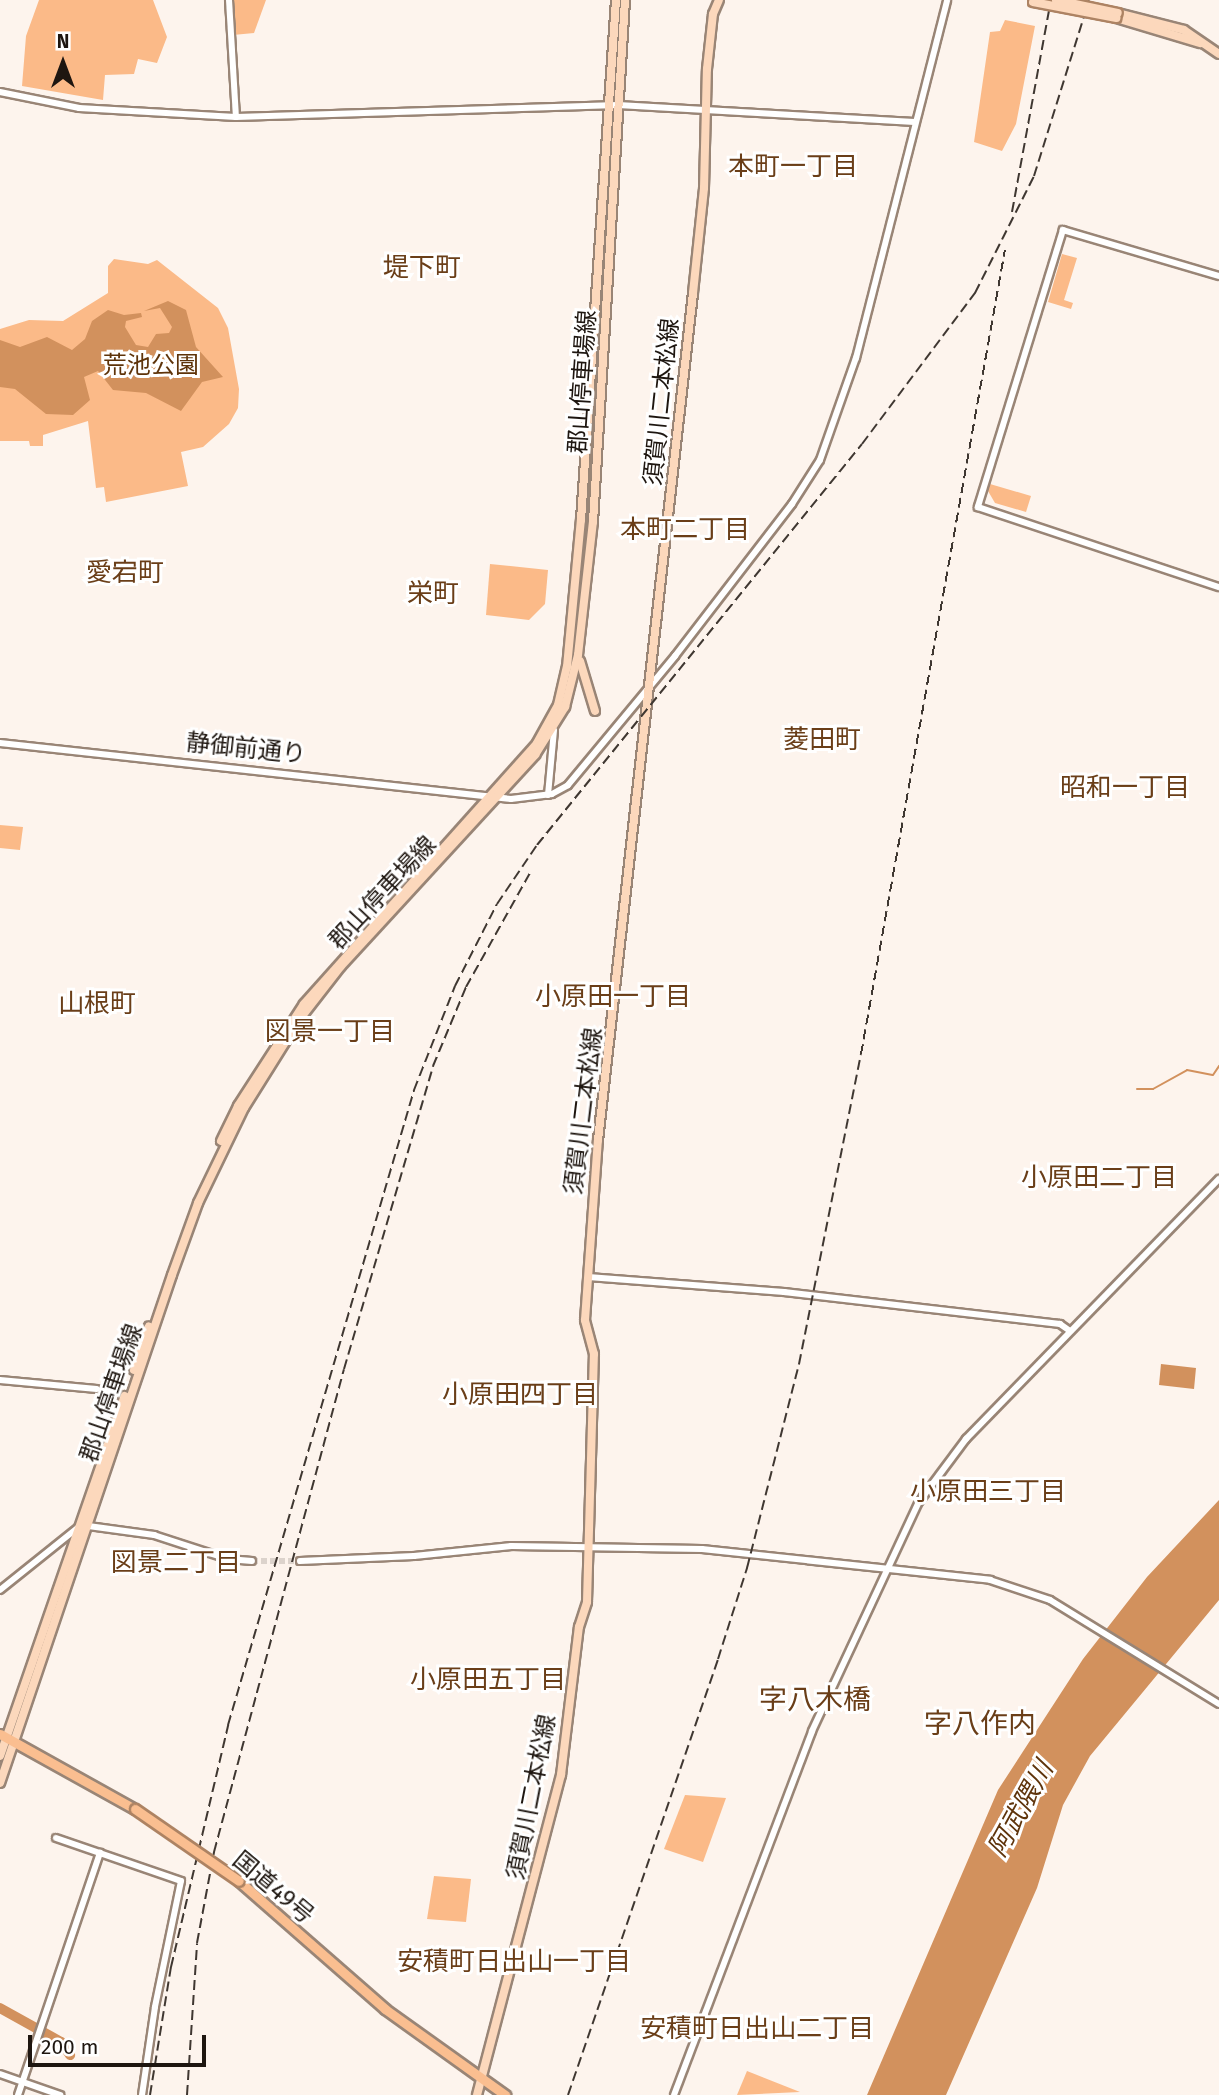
<!DOCTYPE html>
<html>
<head>
<meta charset="utf-8">
<style>
	body { margin:0 }
	#map { position:relative; width:1219px; height:2095px; overflow:hidden; background:#fdf4ed; font-family:"Fira Sans","Noto Sans JP",sans-serif }
	div>[style] { position:absolute }
	.green>* { inset:0; background:#fbba88 }
	.water>* { inset:0; background:#d2915d }
	.stream>* { height:2px; margin:-1px; padding:0 1px; transform-origin:1px; border-radius:1px; background:#d2915d }
	.river>* { height:10px; margin:-5px; padding:0 5px; transform-origin:5px; border-radius:5px; background:#d2915d }
	.minor-tunnel>* { height:6px; margin-top:-3px; transform-origin:0; background:repeating-linear-gradient(90deg,#dcd3cc 0 6px,transparent 0 9px) }
	.roads { filter:drop-shadow(2px 0 #998576) drop-shadow(-2px 0 #998576) drop-shadow(0 2px #998576) drop-shadow(0 -2px #998576) }
	.minor>* { height:6px; margin:-3px; padding:0 3px; transform-origin:3px; border-radius:3px; background:#fff }
	.major>* { height:8px; margin:-4px; padding:0 4px; transform-origin:4px; border-radius:4px; background:#fcd8bc }
	.highway>* { height:9px; margin:-4.5px; padding:0 4.5px; transform-origin:4.5px; border-radius:4.5px; background:#fabe90 }
	.rail>* { height:2px; margin-top:-1px; transform-origin:0; background:repeating-linear-gradient(90deg,#3f3731 0 10px,transparent 0 15px) }
	.bridges { filter:drop-shadow(2px 0 #ad8363) drop-shadow(-2px 0 #ad8363) drop-shadow(0 2px #ad8363) drop-shadow(0 -2px #ad8363) }
	.major-bridge>* { height:8px; margin:-4px; padding:0 4px; transform-origin:4px; border-radius:4px; background:#fcd8bc }
	.highway-bridge>* { height:9px; margin:-4.5px; padding:0 4.5px; transform-origin:4.5px; border-radius:4.5px; background:#fabe90 }
	span { translate:-50% -50%; white-space:nowrap; text-align:center; line-height:1.15; -webkit-text-stroke:6px #fff; paint-order:stroke }
	.park-label { font-size:24px; color:#5e3309 }
	.street-label { font-size:24px; color:#1e1610 }
	.neighbourhood-label { font-size:26px; color:#6a3e18 }
	.water-label { font-size:26px; color:#5f340b; font-style:italic }
	.quarter-label { font-size:28px; color:#6a3e18 }
	.north { position:absolute; left:28px; top:28px; width:70px; height:70px; -webkit-text-stroke:5px #fff; paint-order:stroke; rotate:0deg; font-size:19px; font-weight:700; line-height:28px; text-align:center; color:#1e1610 }
	.north::after { content:''; display:block; margin:auto; width:24px; height:32px; background:#1e1610; clip-path:polygon(50% 0,100% 100%,50% 72%,0 100%) }
	.scale { position:absolute; left:28px; top:2035px; width:178px; height:32px; box-sizing:border-box; border:4px solid #1e1610; border-top:0; padding-left:9px; font-size:21px; line-height:24px; white-space:nowrap; color:#1e1610; -webkit-text-stroke:5px #fff; paint-order:stroke }
</style>
</head>
<body>
<div id="map">
	<div class="green">
		<div style="clip-path:polygon(39px 0,153px 0,167px 37px,157px 63px,138px 59px,134px 74px,105px 75px,103px 100px,22px 86px,26px 36px)"></div>
		<div style="clip-path:polygon(234px 0,266px 0,254px 33px,233px 35px)"></div>
		<div style="clip-path:polygon(1005px 20px,1035px 26px,1016px 124px,1002px 151px,974px 142px,990px 32px,1000px 31px)"></div>
		<div style="clip-path:polygon(1062px 254px,1077px 258px,1064px 300px,1073px 303px,1071px 309px,1048px 302px)"></div>
		<div style="clip-path:polygon(114px 259px,148px 264px,157px 260px,218px 308px,228px 328px,239px 389px,238px 408px,229px 424px,203px 447px,181px 452px,188px 486px,106px 502px,104px 487px,96px 488px,88px 421px,43px 435px,43px 446px,30px 446px,29px 441px,0 441px,0 329px,29px 320px,63px 321px,108px 293px,108px 266px)"></div>
		<div style="clip-path:polygon(990px 484px,1031px 496px,1026px 512px,995px 503px,988px 491px)"></div>
		<div style="clip-path:polygon(490px 564px,548px 570px,545px 604px,529px 620px,486px 615px)"></div>
		<div style="clip-path:polygon(0 825px,23px 827px,20px 850px,0 848px)"></div>
		<div style="clip-path:polygon(685px 1795px,726px 1798px,703px 1862px,664px 1849px)"></div>
		<div style="clip-path:polygon(434px 1876px,471px 1879px,466px 1922px,427px 1919px)"></div>
		<div style="clip-path:polygon(747px 2071px,800px 2092px,737px 2095px)"></div>
	</div>
	<div class="water">
		<div style="clip-path:polygon(168px 301px,186px 310px,196px 347px,223px 377px,202px 382px,181px 411px,146px 393px,113px 390px,98px 371px,84px 377px,90px 400px,73px 415px,46px 414px,15px 389px,0 387px,0 340px,20px 347px,47px 337px,72px 350px,85px 339px,92px 321px,108px 310px,124px 315px,141px 313px,142px 317px,126px 321px,125px 327px,136px 345px,148px 347px,156px 334px,169px 333px,172px 327px,160px 308px,144px 311px)"></div>
		<div style="clip-path:polygon(1161px 1364px,1196px 1368px,1194px 1389px,1159px 1385px)"></div>
		<div style="clip-path:polygon(1219px 1500px,1219px 1600px,1090px 1756px,1063px 1805px,1037px 1888px,946px 2095px,867px 2095px,998px 1790px,1083px 1659px,1147px 1577px)"></div>
	</div>
	<div class="stream">
		<div style="left:1137px;top:1089px;width:16px"></div>
		<div style="left:1153px;top:1089px;width:39px;rotate:-29deg"></div>
		<div style="left:1187px;top:1070px;width:26px;rotate:11deg"></div>
		<div style="left:1213px;top:1075px;width:11px;rotate:-56deg"></div>
	</div>
	<div class="river">
		<div style="left:0;top:2008px;width:70px;rotate:29.1deg"></div>
		<div style="left:61px;top:2042px;width:16px;rotate:55deg"></div>
	</div>
	<div class="minor-tunnel">
		<div style="left:252px;top:1561px;width:48px"></div>
	</div>
	<div class="roads">
		<div class="minor">
			<div style="left:229px;top:0;width:117px;rotate:86.6deg"></div>
			<div style="left:0;top:92px;width:81px;rotate:11.4deg"></div>
			<div style="left:79px;top:108px;width:157px;rotate:3.3deg"></div>
			<div style="left:236px;top:117px;width:382px;rotate:-1.8deg"></div>
			<div style="left:618px;top:105px;width:297px;rotate:3.3deg"></div>
			<div style="left:1219px;top:276px;width:163px;rotate:-163.6deg"></div>
			<div style="left:1063px;top:230px;width:290px;rotate:107.1deg"></div>
			<div style="left:978px;top:507px;width:254px;rotate:18.4deg"></div>
			<div style="left:0;top:743px;width:514px;rotate:6.25deg"></div>
			<div style="left:511px;top:799px;width:41px;rotate:-7deg"></div>
			<div style="left:552px;top:794px;width:18px;rotate:-29deg"></div>
			<div style="left:568px;top:785px;width:168px;rotate:-50.3deg"></div>
			<div style="left:675px;top:656px;width:192px;rotate:-52.4deg"></div>
			<div style="left:792px;top:504px;width:52px;rotate:-57.5deg"></div>
			<div style="left:820px;top:460px;width:108px;rotate:-70.6deg"></div>
			<div style="left:856px;top:358px;width:369px;rotate:-75.7deg"></div>
			<div style="left:548px;top:795px;width:65px;rotate:-84.7deg"></div>
			<div style="left:588px;top:1277px;width:197px;rotate:4.4deg"></div>
			<div style="left:784px;top:1292px;width:278px;rotate:6.6deg"></div>
			<div style="left:1060px;top:1324px;width:12px;rotate:35deg"></div>
			<div style="left:0;top:1380px;width:97px;rotate:5.3deg"></div>
			<div style="left:300px;top:1561px;width:114px;rotate:-2.5deg"></div>
			<div style="left:414px;top:1556px;width:98px;rotate:-5.9deg"></div>
			<div style="left:511px;top:1546px;width:191px;rotate:0.9deg"></div>
			<div style="left:702px;top:1549px;width:290px;rotate:6.1deg"></div>
			<div style="left:990px;top:1580px;width:63px;rotate:18.4deg"></div>
			<div style="left:1050px;top:1600px;width:198px;rotate:31.6deg"></div>
			<div style="left:0;top:1590px;width:104px;rotate:-38.7deg"></div>
			<div style="left:81px;top:1525px;width:74px;rotate:7.8deg"></div>
			<div style="left:154px;top:1535px;width:78px;rotate:18deg"></div>
			<div style="left:228px;top:1559px;width:24px;rotate:5deg"></div>
			<div style="left:56px;top:1838px;width:132px;rotate:19deg"></div>
			<div style="left:181px;top:1881px;width:129px;rotate:101.7deg"></div>
			<div style="left:155px;top:2007px;width:89px;rotate:98.4deg"></div>
			<div style="left:0;top:2074px;width:64px;rotate:19.3deg"></div>
			<div style="left:18px;top:2095px;width:256px;rotate:-71.3deg"></div>
			<div style="left:674px;top:2095px;width:389px;rotate:-69.2deg"></div>
			<div style="left:812px;top:1731px;width:253px;rotate:-65deg"></div>
			<div style="left:919px;top:1502px;width:79px;rotate:-53.3deg"></div>
			<div style="left:966px;top:1439px;width:363px;rotate:-45.8deg"></div>
		</div>
		<div class="major">
			<div style="left:1118px;top:13px;width:68px;rotate:14.4deg"></div>
			<div style="left:1184px;top:30px;width:42px;rotate:34.4deg"></div>
			<div style="left:1116px;top:18px;width:88px;rotate:16.6deg"></div>
			<div style="left:580px;top:661px;width:52px;rotate:73.3deg"></div>
			<div style="left:221px;top:1141px;width:39px;rotate:-64deg"></div>
			<div style="left:238px;top:1106px;width:121px;rotate:-57.1deg"></div>
			<div style="left:304px;top:1004px;width:350px;rotate:-48.2deg"></div>
			<div style="left:537px;top:743px;width:43px;rotate:-61.1deg"></div>
			<div style="left:558px;top:705px;width:39px;rotate:-77deg"></div>
			<div style="left:567px;top:667px;width:148px;rotate:-84.6deg"></div>
			<div style="left:581px;top:520px;width:521px;rotate:-86.15deg"></div>
			<div style="left:134px;top:1370px;width:46px;rotate:-71.2deg"></div>
			<div style="left:0;top:1756px;width:381px;rotate:-70.9deg"></div>
			<div style="left:0;top:1783px;width:536px;rotate:-71.29deg"></div>
			<div style="left:172px;top:1275px;width:77px;rotate:-70.1deg"></div>
			<div style="left:198px;top:1203px;width:106px;rotate:-64.2deg"></div>
			<div style="left:244px;top:1108px;width:104px;rotate:-58deg"></div>
			<div style="left:299px;top:1020px;width:68px;rotate:-52.1deg"></div>
			<div style="left:341px;top:966px;width:287px;rotate:-47.4deg"></div>
			<div style="left:535px;top:755px;width:57px;rotate:-58deg"></div>
			<div style="left:565px;top:707px;width:54px;rotate:-76deg"></div>
			<div style="left:578px;top:655px;width:134px;rotate:-83.6deg"></div>
			<div style="left:593px;top:522px;width:523px;rotate:-86.49deg"></div>
			<div style="left:477px;top:2095px;width:331px;rotate:-75.3deg"></div>
			<div style="left:561px;top:1775px;width:149px;rotate:-83.1deg"></div>
			<div style="left:579px;top:1627px;width:26px;rotate:-72deg"></div>
			<div style="left:587px;top:1602px;width:248px;rotate:-88.4deg"></div>
			<div style="left:594px;top:1354px;width:35px;rotate:-105deg"></div>
			<div style="left:585px;top:1320px;width:180px;rotate:-85.9deg"></div>
			<div style="left:598px;top:1140px;width:852px;rotate:-83.6deg"></div>
			<div style="left:693px;top:293px;width:106px;rotate:-84deg"></div>
			<div style="left:704px;top:188px;width:119px;rotate:-88.6deg"></div>
			<div style="left:707px;top:69px;width:55px;rotate:-83.8deg"></div>
			<div style="left:713px;top:14px;width:15px;rotate:-67deg"></div>
		</div>
		<div class="highway">
			<div style="left:0;top:1734px;width:154px;rotate:29.1deg"></div>
			<div style="left:239px;top:1881px;width:194px;rotate:41.2deg"></div>
			<div style="left:385px;top:2009px;width:148px;rotate:35.6deg"></div>
		</div>
	</div>
	<div class="rail">
		<div style="left:1012px;top:212px;width:216px;rotate:-79.6deg"></div>
		<div style="left:150px;top:2095px;width:130px;rotate:-80.7deg"></div>
		<div style="left:171px;top:1967px;width:249px;rotate:-76.7deg"></div>
		<div style="left:228px;top:1725px;width:662px;rotate:-73.67deg"></div>
		<div style="left:414px;top:1090px;width:112px;rotate:-68.5deg"></div>
		<div style="left:455px;top:986px;width:92px;rotate:-62.9deg"></div>
		<div style="left:497px;top:904px;width:71px;rotate:-55.9deg"></div>
		<div style="left:537px;top:845px;width:516px;rotate:-50.98deg"></div>
		<div style="left:862px;top:444px;width:189px;rotate:-53.2deg"></div>
		<div style="left:975px;top:293px;width:131px;rotate:-63.2deg"></div>
		<div style="left:1034px;top:176px;width:184px;rotate:-72.6deg"></div>
		<div style="left:187px;top:2095px;width:152px;rotate:-86.2deg"></div>
		<div style="left:197px;top:1943px;width:93px;rotate:-79.4deg"></div>
		<div style="left:214px;top:1852px;width:500px;rotate:-74.94deg"></div>
		<div style="left:344px;top:1369px;width:316px;rotate:-73.6deg"></div>
		<div style="left:433px;top:1066px;width:86px;rotate:-67.3deg"></div>
		<div style="left:466px;top:987px;width:131px;rotate:-60.7deg"></div>
		<div style="left:568px;top:2095px;width:461px;rotate:-71deg"></div>
		<div style="left:718px;top:1659px;width:96px;rotate:-72.3deg"></div>
		<div style="left:747px;top:1568px;width:211px;rotate:-75.7deg"></div>
		<div style="left:799px;top:1364px;width:316px;rotate:-78.7deg"></div>
		<div style="left:861px;top:1054px;width:817px;rotate:-79.85deg"></div>
	</div>
	<div class="bridges">
		<div class="major-bridge">
			<div style="left:1056px;top:0;width:63px;rotate:11.8deg"></div>
			<div style="left:1033px;top:2px;width:85px;rotate:10.9deg"></div>
		</div>
		<div class="highway-bridge">
			<div style="left:135px;top:1809px;width:126px;rotate:34.7deg"></div>
		</div>
	</div>
	<div class="park-label">
		<span style="left:151px;top:366px">荒池公園</span>
	</div>
	<div class="street-label">
		<span style="left:583px;top:382px;rotate:-86deg">郡山停車場線</span>
		<span style="left:662px;top:402px;rotate:-84deg">須賀川二本松線</span>
		<span style="left:246px;top:749px;rotate:6deg">静御前通り</span>
		<span style="left:383px;top:893px;rotate:-47deg">郡山停車場線</span>
		<span style="left:584px;top:1111px;rotate:-83deg">須賀川二本松線</span>
		<span style="left:112px;top:1393px;rotate:-71deg">郡山停車場線</span>
		<span style="left:532px;top:1797px;rotate:-79deg">須賀川二本松線</span>
		<span style="left:273px;top:1888px;rotate:40deg">国道49号</span>
	</div>
	<div class="neighbourhood-label">
		<span style="left:793px;top:167px">本町一丁目</span>
		<span style="left:422px;top:268px">堤下町</span>
		<span style="left:685px;top:530px">本町二丁目</span>
		<span style="left:125px;top:573px">愛宕町</span>
		<span style="left:433px;top:594px">栄町</span>
		<span style="left:822px;top:740px">菱田町</span>
		<span style="left:1125px;top:788px">昭和一丁目</span>
		<span style="left:613px;top:997px">小原田一丁目</span>
		<span style="left:97px;top:1004px">山根町</span>
		<span style="left:330px;top:1032px">図景一丁目</span>
		<span style="left:1099px;top:1178px">小原田二丁目</span>
		<span style="left:520px;top:1395px">小原田四丁目</span>
		<span style="left:988px;top:1492px">小原田三丁目</span>
		<span style="left:176px;top:1563px">図景二丁目</span>
		<span style="left:488px;top:1680px">小原田五丁目</span>
		<span style="left:514px;top:1962px">安積町日出山一丁目</span>
		<span style="left:757px;top:2029px">安積町日出山二丁目</span>
	</div>
	<div class="water-label">
		<span style="left:1021px;top:1809px;rotate:-61deg">阿武隈川</span>
	</div>
	<div class="quarter-label">
		<span style="left:815px;top:1700px">字八木橋</span>
		<span style="left:980px;top:1724px">字八作内</span>
	</div>
	<div class="north">N</div>
	<div class="scale">200 m</div>
</div>
</body>
</html>
